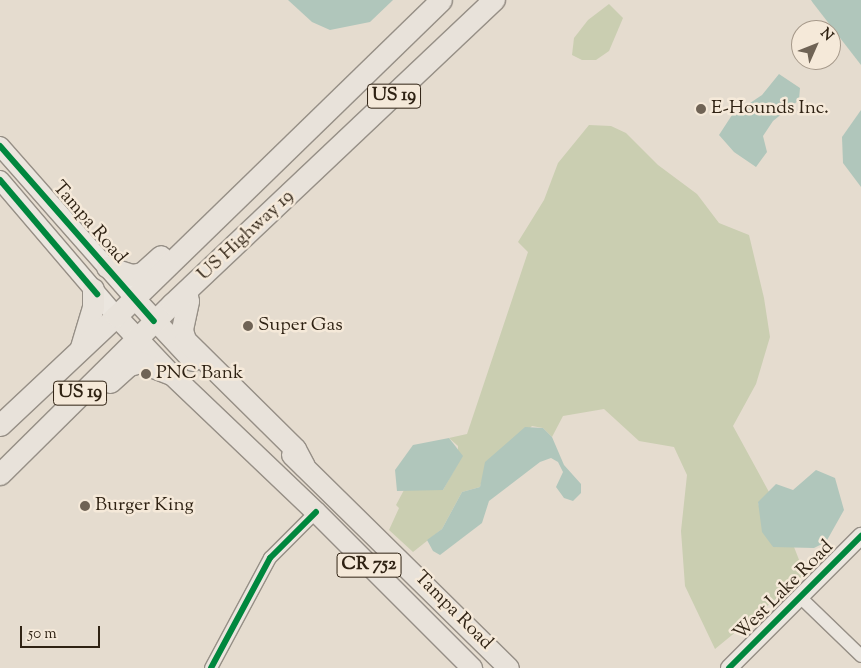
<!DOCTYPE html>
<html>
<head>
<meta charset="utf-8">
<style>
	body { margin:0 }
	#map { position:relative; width:861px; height:668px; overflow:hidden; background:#e5dccf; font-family:"Sorts Mill Goudy",serif }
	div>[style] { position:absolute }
	.green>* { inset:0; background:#caceb1 }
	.water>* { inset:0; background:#b0c6bb }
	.roads { filter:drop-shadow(1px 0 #968f86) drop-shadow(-1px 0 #968f86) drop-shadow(0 1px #968f86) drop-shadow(0 -1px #968f86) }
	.minor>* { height:12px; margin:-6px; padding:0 6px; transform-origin:6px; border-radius:6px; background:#ebe6df }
	.tertiary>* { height:16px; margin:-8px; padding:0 8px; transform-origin:8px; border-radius:8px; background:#ebe6df }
	.secondary>* { height:18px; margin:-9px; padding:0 9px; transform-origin:9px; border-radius:9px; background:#ebe6df }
	.primary>* { height:20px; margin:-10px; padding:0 10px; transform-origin:10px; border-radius:10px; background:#e8e2da }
	.trunk>* { height:21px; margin:-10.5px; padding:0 10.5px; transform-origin:10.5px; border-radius:10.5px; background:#e8e2da }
	.cycleway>* { height:6px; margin:-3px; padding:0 3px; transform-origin:3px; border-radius:3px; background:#00873e }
	.dots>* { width:14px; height:14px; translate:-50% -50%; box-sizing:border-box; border:2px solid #f5e9d9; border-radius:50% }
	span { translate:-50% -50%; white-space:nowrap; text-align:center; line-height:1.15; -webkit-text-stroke:5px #f5e9d9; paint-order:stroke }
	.shield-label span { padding:1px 4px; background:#f5e9d9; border:1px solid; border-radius:4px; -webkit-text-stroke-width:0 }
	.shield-label { font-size:18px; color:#2f2213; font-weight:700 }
	.poi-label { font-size:19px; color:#2f2213 }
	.left { translate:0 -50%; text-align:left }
	.street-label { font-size:19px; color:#2f2213 }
	.north { position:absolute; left:791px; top:20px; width:50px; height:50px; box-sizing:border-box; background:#f5e9d9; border:1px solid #a6998a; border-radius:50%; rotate:46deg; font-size:14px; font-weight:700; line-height:20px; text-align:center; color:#2f2213 }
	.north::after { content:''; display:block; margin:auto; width:18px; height:22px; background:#6f6355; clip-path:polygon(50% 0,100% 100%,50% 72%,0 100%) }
	.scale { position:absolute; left:20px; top:626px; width:80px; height:22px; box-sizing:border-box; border:2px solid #2f2213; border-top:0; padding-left:6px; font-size:15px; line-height:18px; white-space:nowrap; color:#2f2213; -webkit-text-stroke:4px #f5e9d9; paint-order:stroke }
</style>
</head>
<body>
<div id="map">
	<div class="green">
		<div style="clip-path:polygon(609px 4px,623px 18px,609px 51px,596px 60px,582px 60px,572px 55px,574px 38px,588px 20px)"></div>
		<div style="clip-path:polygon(589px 125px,611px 126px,626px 133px,658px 165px,697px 194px,719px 223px,749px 235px,764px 298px,770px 337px,756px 384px,733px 426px,769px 492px,758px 503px,773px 547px,794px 547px,805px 575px,715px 649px,685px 586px,681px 531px,687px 475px,674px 447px,639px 441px,604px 409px,563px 416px,552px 437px,543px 428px,532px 426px,483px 477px,480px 487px,462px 492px,442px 529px,413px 552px,389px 530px,399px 508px,396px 505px,404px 490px,443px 490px,458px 463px,458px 446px,449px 438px,467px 434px,528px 252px,518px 242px,544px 200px,558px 163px)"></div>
	</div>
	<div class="water">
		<div style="clip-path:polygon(288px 0,393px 0,370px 22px,330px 30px,312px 22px)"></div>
		<div style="clip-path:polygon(811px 0,861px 0,861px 65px,813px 3px)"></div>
		<div style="clip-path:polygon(779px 74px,800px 88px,799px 100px,773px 121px,763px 136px,767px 152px,756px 167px,734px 152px,719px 135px,732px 115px,762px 95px)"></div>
		<div style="clip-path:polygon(861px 110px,861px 187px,843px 163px,842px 137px)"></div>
		<div style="clip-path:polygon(525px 427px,543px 428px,552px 437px,564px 465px,581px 484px,581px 493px,573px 501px,564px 498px,556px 487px,563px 472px,558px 462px,551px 458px,540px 462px,489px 501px,482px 523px,440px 555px,433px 551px,427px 540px,442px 529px,462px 492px,480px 487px,485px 462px)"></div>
		<div style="clip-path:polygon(449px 438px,463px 456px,443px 490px,397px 491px,395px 470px,413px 445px)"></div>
		<div style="clip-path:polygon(816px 470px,835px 478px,844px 510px,826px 542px,814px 548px,773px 547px,762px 532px,758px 502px,776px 484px,793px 490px)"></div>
	</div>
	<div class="roads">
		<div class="minor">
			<div style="left:800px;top:597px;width:85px;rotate:44deg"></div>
			<div style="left:211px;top:668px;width:125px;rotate:-61.8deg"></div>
			<div style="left:270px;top:558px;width:65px;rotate:-45deg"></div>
		</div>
		<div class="tertiary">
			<div style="left:729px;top:668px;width:187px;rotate:-45deg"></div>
		</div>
		<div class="secondary">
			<div style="left:0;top:146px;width:204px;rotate:48.6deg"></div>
			<div style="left:0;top:180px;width:179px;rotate:49.5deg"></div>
		</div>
		<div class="primary">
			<div style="left:135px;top:299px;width:85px;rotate:46.9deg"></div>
			<div style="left:116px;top:316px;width:80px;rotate:46.5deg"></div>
			<div style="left:171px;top:374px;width:200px;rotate:43.6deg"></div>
			<div style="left:316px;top:512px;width:221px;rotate:45deg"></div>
			<div style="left:292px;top:455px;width:304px;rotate:44.5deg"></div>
		</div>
		<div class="trunk">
			<div style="left:107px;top:267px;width:26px;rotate:18deg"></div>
			<div style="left:132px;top:275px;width:10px;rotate:-11deg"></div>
			<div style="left:142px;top:273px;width:25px;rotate:-42deg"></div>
			<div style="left:186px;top:291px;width:10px;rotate:79deg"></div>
			<div style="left:188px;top:301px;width:30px;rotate:102deg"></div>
			<div style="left:182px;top:330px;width:10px;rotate:73deg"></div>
			<div style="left:185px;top:340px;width:155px;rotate:44.7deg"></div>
			<div style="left:295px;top:449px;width:19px;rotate:62deg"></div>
			<div style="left:81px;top:347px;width:42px;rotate:-73.3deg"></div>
			<div style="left:93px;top:307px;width:18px;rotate:-90deg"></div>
			<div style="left:110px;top:382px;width:25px;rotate:-42deg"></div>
			<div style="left:129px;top:365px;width:11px;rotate:-15deg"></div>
			<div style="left:140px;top:362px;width:33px;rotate:21deg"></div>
			<div style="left:0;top:425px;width:159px;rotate:-43.2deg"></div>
			<div style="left:116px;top:316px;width:453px;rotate:-44.2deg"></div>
			<div style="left:0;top:474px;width:242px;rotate:-44.7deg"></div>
			<div style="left:172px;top:304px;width:443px;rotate:-43.4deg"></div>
		</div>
	</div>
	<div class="cycleway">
		<div style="left:0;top:146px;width:233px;rotate:48.7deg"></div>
		<div style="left:0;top:180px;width:150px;rotate:49.6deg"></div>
		<div style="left:211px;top:668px;width:125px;rotate:-61.8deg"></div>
		<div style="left:270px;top:558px;width:65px;rotate:-45deg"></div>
		<div style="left:729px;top:668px;width:187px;rotate:-45deg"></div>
	</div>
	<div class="dots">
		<div style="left:701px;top:109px;background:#6f6355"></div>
		<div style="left:248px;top:326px;background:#6f6355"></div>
		<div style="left:146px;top:374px;background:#6f6355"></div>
		<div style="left:85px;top:506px;background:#6f6355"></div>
	</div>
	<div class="shield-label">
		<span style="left:394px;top:96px">US 19</span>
		<span style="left:80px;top:393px">US 19</span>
		<span style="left:369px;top:565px">CR 752</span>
	</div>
	<div class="poi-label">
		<span class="left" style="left:711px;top:109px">E-Hounds Inc.</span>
		<span class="left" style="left:258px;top:326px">Super Gas</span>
		<span class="left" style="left:156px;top:374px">PNC Bank</span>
		<span class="left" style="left:95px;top:506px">Burger King</span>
	</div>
	<div class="street-label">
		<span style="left:89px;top:223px;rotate:49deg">Tampa Road</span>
		<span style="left:246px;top:236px;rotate:-43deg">US Highway 19</span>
		<span style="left:784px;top:591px;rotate:-45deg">West Lake Road</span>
		<span style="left:453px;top:611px;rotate:45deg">Tampa Road</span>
	</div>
	<div class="north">N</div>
	<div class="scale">50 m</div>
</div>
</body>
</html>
